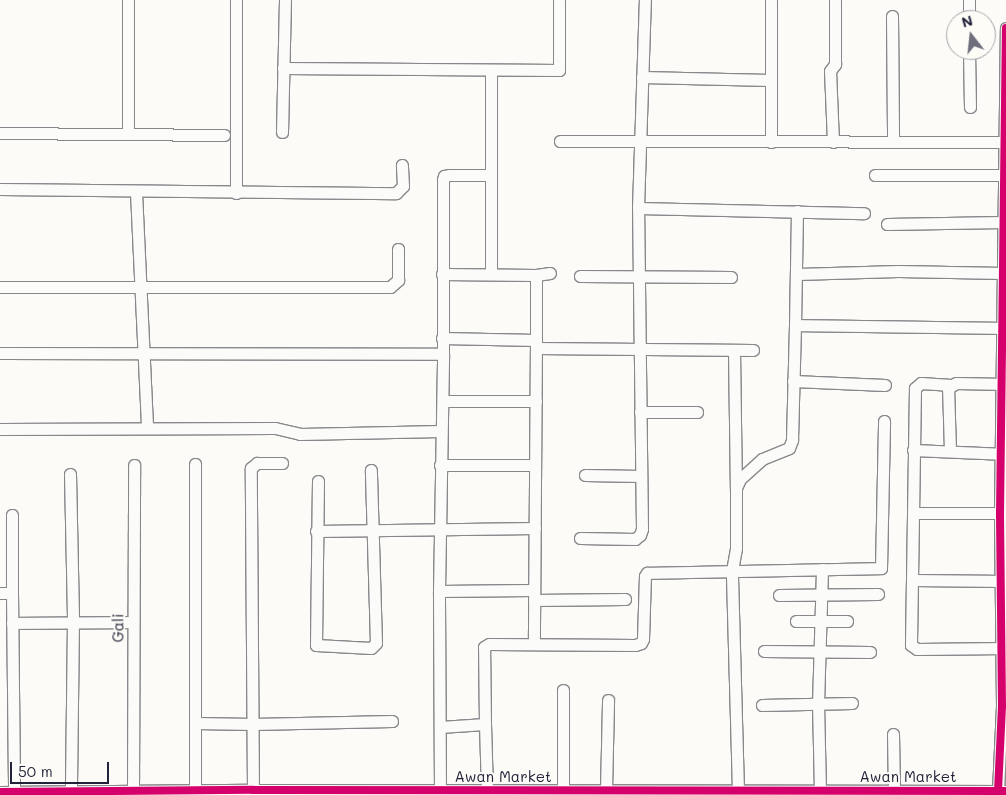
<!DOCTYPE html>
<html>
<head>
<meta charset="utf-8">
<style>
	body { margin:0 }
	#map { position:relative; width:1006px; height:795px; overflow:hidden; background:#fcfbf8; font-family:Mali,sans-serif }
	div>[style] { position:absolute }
	.roads { filter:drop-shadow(1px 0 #88888c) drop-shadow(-1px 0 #88888c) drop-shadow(0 1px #88888c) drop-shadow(0 -1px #88888c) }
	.street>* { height:11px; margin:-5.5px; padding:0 5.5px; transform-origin:5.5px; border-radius:5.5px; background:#fbfbf9 }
	.cycleway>* { height:8px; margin:-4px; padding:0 4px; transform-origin:4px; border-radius:4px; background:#d6006c }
	span { translate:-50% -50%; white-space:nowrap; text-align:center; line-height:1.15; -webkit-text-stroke:4px #fdfcf7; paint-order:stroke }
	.street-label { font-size:15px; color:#22223b }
	.north { position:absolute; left:946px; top:10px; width:50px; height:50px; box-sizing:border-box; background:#fdfcf7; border:1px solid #a5a5ac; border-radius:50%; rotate:344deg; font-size:14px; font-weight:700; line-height:20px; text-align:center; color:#22223b }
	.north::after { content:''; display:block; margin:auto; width:18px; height:22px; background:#6e6e7d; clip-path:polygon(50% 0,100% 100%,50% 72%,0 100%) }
	.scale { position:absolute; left:10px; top:762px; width:99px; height:22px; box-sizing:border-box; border:2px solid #22223b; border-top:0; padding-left:6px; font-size:15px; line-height:18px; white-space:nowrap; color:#22223b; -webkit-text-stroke:4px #fdfcf7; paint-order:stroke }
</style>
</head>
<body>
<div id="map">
	<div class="roads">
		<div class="street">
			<div style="left:128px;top:0;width:134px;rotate:90deg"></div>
			<div style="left:969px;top:0;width:20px;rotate:90deg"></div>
			<div style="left:892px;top:16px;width:126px;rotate:89.5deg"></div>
			<div style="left:969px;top:50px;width:57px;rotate:89deg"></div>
			<div style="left:283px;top:68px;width:276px;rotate:0.4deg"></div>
			<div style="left:559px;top:70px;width:70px;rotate:-90deg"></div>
			<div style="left:642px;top:77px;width:128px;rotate:1.3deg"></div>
			<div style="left:282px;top:132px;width:132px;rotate:-88.7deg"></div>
			<div style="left:0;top:133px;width:224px;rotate:0.5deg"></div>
			<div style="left:560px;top:141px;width:446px;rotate:0.1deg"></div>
			<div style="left:771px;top:142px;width:142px;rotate:-90deg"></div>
			<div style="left:833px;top:142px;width:71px;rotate:-92.4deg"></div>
			<div style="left:830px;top:71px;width:9px;rotate:-54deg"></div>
			<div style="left:835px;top:64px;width:64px;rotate:-90deg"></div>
			<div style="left:875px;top:175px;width:131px"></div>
			<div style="left:0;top:189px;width:396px;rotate:0.6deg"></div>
			<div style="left:396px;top:193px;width:10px;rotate:-45deg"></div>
			<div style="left:403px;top:186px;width:21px;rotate:-93deg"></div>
			<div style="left:136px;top:192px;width:236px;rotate:87.3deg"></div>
			<div style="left:236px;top:193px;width:193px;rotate:-90deg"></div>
			<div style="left:638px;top:208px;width:226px;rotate:1.3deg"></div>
			<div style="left:797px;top:211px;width:114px;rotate:91deg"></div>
			<div style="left:795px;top:325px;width:207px;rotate:0.8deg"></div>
			<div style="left:887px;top:224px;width:116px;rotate:-1deg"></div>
			<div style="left:442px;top:274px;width:94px;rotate:0.6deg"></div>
			<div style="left:536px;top:275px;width:65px;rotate:90deg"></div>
			<div style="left:491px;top:274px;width:204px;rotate:-90deg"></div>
			<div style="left:797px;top:274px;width:101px;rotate:-1.7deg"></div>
			<div style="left:898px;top:271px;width:105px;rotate:1.1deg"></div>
			<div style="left:536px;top:275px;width:14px;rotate:-8deg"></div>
			<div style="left:580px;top:276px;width:151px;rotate:0.4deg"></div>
			<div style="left:0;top:287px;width:390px"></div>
			<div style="left:390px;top:287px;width:11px;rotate:-41deg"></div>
			<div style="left:398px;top:280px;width:31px;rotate:-90deg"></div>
			<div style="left:442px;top:338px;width:94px;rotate:1.2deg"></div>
			<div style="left:536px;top:340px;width:304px;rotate:90.4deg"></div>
			<div style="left:536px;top:348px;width:217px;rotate:0.5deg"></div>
			<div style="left:734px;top:350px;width:138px;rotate:89.2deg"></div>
			<div style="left:0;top:353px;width:443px;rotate:0.1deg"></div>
			<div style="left:793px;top:381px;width:92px;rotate:2.5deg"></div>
			<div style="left:951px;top:385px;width:30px;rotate:-176deg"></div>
			<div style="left:921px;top:383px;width:8px;rotate:140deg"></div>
			<div style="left:915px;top:388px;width:257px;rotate:90.9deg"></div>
			<div style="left:911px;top:645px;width:7px;rotate:34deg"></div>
			<div style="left:917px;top:649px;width:89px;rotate:-0.6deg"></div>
			<div style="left:443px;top:401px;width:93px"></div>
			<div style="left:640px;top:412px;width:57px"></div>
			<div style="left:0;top:429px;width:275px;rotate:-0.2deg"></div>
			<div style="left:275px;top:428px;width:26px;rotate:13deg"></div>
			<div style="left:300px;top:434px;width:141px;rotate:-1.2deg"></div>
			<div style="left:913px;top:450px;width:93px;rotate:2.5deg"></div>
			<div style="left:950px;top:450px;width:62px;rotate:-91.8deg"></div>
			<div style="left:948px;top:388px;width:9px;rotate:-32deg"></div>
			<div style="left:956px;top:383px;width:50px;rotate:1.1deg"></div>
			<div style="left:440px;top:465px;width:95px"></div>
			<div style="left:70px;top:474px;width:147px;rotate:88.8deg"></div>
			<div style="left:73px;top:621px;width:174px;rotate:90.7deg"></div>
			<div style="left:585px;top:475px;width:56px;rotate:1deg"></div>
			<div style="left:318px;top:481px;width:164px;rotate:90.7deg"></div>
			<div style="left:316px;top:645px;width:55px;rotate:3.1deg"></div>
			<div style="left:371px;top:648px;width:7px;rotate:-45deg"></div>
			<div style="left:376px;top:643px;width:173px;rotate:-91.7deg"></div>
			<div style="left:913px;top:513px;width:93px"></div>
			<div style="left:12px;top:515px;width:78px;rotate:90deg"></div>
			<div style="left:316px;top:531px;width:219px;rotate:-0.8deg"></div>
			<div style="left:580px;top:538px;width:55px;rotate:1deg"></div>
			<div style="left:635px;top:539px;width:6px;rotate:-39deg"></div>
			<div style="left:640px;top:535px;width:6px;rotate:-72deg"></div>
			<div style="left:642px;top:529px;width:321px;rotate:-90.7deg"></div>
			<div style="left:638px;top:208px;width:208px;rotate:-88.1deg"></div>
			<div style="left:913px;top:580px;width:93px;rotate:0.6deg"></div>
			<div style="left:439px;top:591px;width:95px;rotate:-0.6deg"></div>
			<div style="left:0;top:593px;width:12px"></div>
			<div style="left:12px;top:593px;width:202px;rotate:89.4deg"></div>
			<div style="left:779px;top:595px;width:99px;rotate:-0.6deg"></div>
			<div style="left:534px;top:600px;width:91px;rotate:-0.6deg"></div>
			<div style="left:796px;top:621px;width:51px"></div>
			<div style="left:12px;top:623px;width:121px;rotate:-0.5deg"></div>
			<div style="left:764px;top:651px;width:106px;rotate:0.5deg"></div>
			<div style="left:563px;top:690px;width:105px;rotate:90deg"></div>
			<div style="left:762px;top:705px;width:90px;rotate:-1.3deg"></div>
			<div style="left:196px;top:723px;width:57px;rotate:1deg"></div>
			<div style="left:253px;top:724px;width:139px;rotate:-1.2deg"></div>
			<div style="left:485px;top:724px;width:66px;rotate:88.3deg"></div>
			<div style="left:440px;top:727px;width:45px;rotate:-3.8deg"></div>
			<div style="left:485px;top:724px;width:77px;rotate:-90.7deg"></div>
			<div style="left:484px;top:647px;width:6px;rotate:-31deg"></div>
			<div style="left:489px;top:644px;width:146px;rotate:0.4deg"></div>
			<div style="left:635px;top:645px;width:6px;rotate:-18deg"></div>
			<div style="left:641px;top:643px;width:4px;rotate:-63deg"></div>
			<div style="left:643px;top:639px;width:63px;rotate:-88.2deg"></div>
			<div style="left:645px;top:576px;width:4px;rotate:-56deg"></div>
			<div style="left:647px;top:573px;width:234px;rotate:-1.2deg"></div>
			<div style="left:881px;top:568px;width:147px;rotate:-88.8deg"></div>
			<div style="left:893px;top:734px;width:57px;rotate:89deg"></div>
			<div style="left:253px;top:790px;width:322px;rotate:-90.4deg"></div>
			<div style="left:251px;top:468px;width:8px;rotate:-40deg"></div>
			<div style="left:257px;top:463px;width:25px"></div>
			<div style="left:440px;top:790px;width:199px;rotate:-90.3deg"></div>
			<div style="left:439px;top:591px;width:237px;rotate:-89deg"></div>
			<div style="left:443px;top:354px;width:174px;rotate:-90deg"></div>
			<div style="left:443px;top:180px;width:4px;rotate:-76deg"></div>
			<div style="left:444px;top:176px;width:5px;rotate:-11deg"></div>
			<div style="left:449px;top:175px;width:42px"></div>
			<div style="left:133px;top:791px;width:326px;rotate:-89.8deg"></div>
			<div style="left:606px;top:791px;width:91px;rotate:-88.7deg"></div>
			<div style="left:738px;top:791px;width:220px;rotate:-91.6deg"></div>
			<div style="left:732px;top:571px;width:23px;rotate:-80deg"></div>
			<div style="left:736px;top:548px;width:60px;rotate:-90deg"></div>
			<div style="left:736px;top:488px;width:10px;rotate:-66deg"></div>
			<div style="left:740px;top:479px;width:30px;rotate:-42deg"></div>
			<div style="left:762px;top:459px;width:29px;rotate:-22deg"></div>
			<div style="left:789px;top:448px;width:9px;rotate:-69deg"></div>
			<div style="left:792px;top:440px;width:115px;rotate:-88.5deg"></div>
			<div style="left:820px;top:791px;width:86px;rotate:-91.3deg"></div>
			<div style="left:818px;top:705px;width:136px;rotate:-88.3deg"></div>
			<div style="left:998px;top:791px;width:85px;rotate:-87.3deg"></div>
			<div style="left:1002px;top:706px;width:193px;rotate:-90.6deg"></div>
			<div style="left:1000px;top:513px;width:485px;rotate:-89.3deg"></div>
			<div style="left:0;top:792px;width:253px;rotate:-0.5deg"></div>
			<div style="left:253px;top:790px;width:753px;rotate:0.08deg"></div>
			<div style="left:195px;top:795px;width:331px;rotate:-90deg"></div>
		</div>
	</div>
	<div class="cycleway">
		<div style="left:998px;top:791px;width:85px;rotate:-87.3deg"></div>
		<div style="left:1002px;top:706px;width:193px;rotate:-90.6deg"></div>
		<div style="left:1000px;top:513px;width:485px;rotate:-89.3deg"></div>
		<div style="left:0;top:792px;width:253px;rotate:-0.5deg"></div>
		<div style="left:253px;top:790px;width:753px;rotate:0.08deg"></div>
	</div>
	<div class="street-label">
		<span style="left:118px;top:628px;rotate:-90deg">Gali</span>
		<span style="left:503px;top:777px">Awan Market</span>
		<span style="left:908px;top:777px">Awan Market</span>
	</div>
	<div class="north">N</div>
	<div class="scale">50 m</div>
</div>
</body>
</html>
